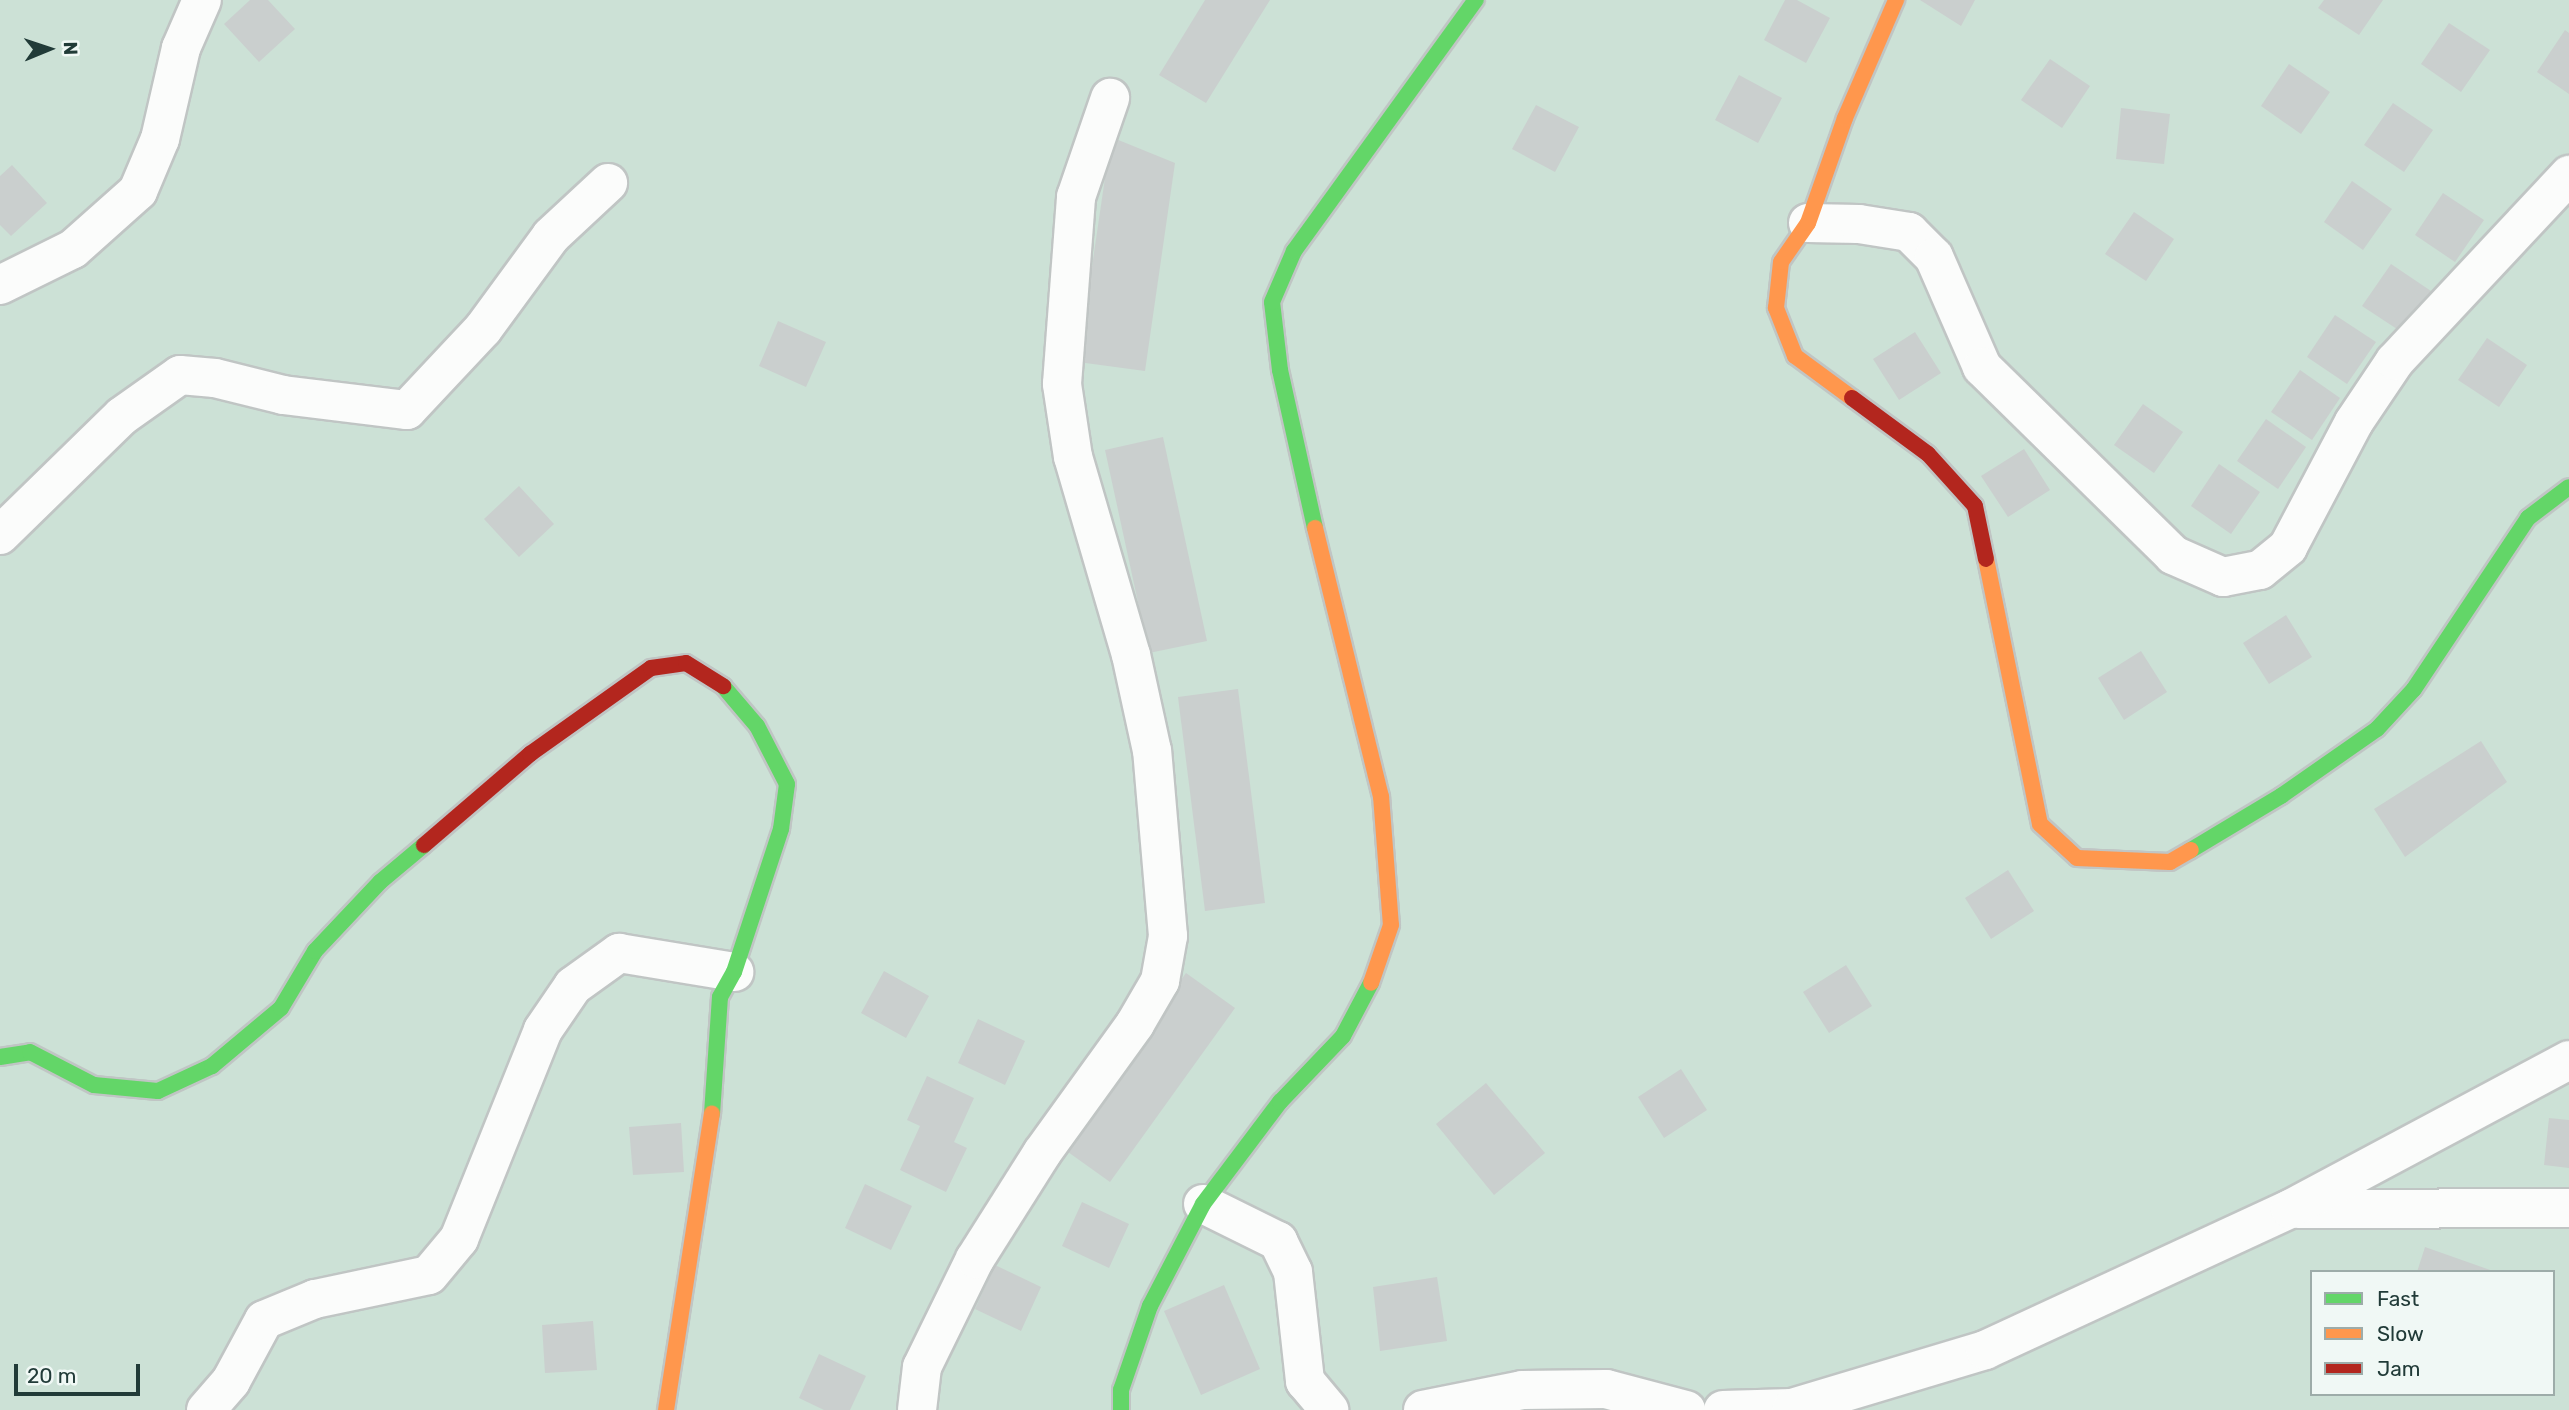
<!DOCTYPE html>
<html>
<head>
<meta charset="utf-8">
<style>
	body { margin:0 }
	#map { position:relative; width:2569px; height:1410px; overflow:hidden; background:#e3e8e7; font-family:Rubik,sans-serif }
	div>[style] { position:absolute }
	.green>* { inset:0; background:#cce1d6 }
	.building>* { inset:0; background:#cacfce }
	.roads { filter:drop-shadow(2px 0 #c0c5c4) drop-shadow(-2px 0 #c0c5c4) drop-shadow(0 2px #c0c5c4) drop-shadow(0 -2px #c0c5c4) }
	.street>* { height:38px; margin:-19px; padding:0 19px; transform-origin:19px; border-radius:19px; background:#fbfcfb }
	.fast>* { height:16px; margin:-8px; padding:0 8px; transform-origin:8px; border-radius:8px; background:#63d668 }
	.slow>* { height:16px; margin:-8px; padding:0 8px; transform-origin:8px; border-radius:8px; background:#ff974d }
	.jam>* { height:16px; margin:-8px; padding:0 8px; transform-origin:8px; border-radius:8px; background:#b3261e }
	span { translate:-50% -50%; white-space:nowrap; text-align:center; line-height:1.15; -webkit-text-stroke:5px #f0f8f5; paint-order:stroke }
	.legend { position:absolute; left:2310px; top:1270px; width:245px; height:126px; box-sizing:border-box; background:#f0f8f5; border:2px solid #9daca9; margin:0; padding:9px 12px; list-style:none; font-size:21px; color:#213b38 }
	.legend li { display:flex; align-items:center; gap:14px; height:35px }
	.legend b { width:35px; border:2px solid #9daca9 }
	.north { position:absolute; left:14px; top:14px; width:70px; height:70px; -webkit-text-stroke:5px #f0f8f5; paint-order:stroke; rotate:88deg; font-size:19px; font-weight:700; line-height:28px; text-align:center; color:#213b38 }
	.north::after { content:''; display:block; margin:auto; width:24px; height:32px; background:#213b38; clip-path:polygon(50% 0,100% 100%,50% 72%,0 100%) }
	.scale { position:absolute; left:14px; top:1364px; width:126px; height:32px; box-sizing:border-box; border:4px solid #213b38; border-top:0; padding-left:9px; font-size:21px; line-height:24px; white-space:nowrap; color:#213b38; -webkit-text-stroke:5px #f0f8f5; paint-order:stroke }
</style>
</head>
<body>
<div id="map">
	<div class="green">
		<div style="clip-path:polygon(evenodd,0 0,2569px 0,2569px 1410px,0 1410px,0 0,2312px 1272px,2553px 1272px,2553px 1394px,2312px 1394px,2312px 1272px)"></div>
	</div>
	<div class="building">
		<div style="clip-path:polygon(250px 0,268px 0,295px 29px,259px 62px,224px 24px)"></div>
		<div style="clip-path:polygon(1205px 0,1270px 0,1206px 103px,1159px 75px)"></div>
		<div style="clip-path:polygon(1785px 0,1797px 0,1830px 18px,1806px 63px,1764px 40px)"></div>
		<div style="clip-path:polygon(1920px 0,1975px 0,1961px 26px)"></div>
		<div style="clip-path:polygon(2324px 0,2383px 0,2359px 35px,2318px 8px)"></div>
		<div style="clip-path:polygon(2449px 23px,2490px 50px,2461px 92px,2421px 64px)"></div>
		<div style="clip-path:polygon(2565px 30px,2569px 33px,2569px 94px,2537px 72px)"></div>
		<div style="clip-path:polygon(2050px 59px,2090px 86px,2062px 128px,2021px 100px)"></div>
		<div style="clip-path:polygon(2289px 64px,2330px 92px,2301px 134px,2261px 106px)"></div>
		<div style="clip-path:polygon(1739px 75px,1782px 98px,1758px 143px,1715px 120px)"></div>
		<div style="clip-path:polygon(2393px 103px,2433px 130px,2404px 172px,2364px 145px)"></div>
		<div style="clip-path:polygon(1536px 105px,1579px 127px,1555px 172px,1512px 149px)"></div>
		<div style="clip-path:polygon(2121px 108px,2170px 114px,2164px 164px,2116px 159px)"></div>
		<div style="clip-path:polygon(1111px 137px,1175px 163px,1145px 371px,1078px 362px)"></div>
		<div style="clip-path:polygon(12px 165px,47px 203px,11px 236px,0 225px,0 176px)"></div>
		<div style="clip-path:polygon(2352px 181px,2392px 209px,2363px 250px,2324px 222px)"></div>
		<div style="clip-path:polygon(2443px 193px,2484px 220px,2455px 262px,2415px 235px)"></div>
		<div style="clip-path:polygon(2134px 212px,2174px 239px,2146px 281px,2105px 254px)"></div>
		<div style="clip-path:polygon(2391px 264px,2431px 291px,2403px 333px,2362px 306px)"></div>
		<div style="clip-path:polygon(2335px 315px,2376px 342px,2347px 384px,2307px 357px)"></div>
		<div style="clip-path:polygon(778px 321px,826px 342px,806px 387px,759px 366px)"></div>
		<div style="clip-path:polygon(1915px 332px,1941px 373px,1899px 400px,1873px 359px)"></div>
		<div style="clip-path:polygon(2487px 338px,2527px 365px,2499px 407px,2458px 380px)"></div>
		<div style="clip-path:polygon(2300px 370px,2340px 398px,2312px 440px,2271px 412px)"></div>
		<div style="clip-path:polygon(2143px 404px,2183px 432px,2154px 473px,2114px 445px)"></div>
		<div style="clip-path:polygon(2266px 419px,2306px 447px,2278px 489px,2237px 461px)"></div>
		<div style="clip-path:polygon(1163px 437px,1207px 641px,1149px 653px,1105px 450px)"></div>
		<div style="clip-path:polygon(2024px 449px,2050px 490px,2008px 517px,1981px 476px)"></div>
		<div style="clip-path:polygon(2219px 464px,2260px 492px,2231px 534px,2191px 506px)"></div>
		<div style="clip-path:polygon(519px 486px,554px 524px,519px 557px,484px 519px)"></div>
		<div style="clip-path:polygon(2286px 615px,2312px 657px,2269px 684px,2243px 643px)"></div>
		<div style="clip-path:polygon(2141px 651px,2167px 692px,2124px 720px,2098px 678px)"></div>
		<div style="clip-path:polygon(1238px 689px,1265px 903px,1205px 911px,1178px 697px)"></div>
		<div style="clip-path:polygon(2481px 741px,2507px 782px,2405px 857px,2374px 809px)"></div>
		<div style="clip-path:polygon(2008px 870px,2034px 911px,1991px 939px,1965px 898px)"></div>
		<div style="clip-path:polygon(1846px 965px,1872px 1006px,1829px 1033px,1803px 992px)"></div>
		<div style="clip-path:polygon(884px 971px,929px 996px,906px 1038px,861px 1013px)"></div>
		<div style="clip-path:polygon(1186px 973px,1235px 1008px,1110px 1182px,1061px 1147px)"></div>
		<div style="clip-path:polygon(978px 1019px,1025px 1041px,1005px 1085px,958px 1063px)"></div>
		<div style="clip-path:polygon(1681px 1069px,1707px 1110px,1664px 1138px,1638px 1097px)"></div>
		<div style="clip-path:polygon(927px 1076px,974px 1098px,954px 1142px,967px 1148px,946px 1192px,900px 1170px,920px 1126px,907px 1120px)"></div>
		<div style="clip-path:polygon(1486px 1083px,1545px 1153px,1494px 1195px,1436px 1124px)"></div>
		<div style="clip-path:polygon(2549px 1118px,2569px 1120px,2569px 1168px,2544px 1165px)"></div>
		<div style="clip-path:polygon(681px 1123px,684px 1172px,633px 1175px,629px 1127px)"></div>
		<div style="clip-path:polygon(865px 1184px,912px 1206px,891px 1250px,845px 1228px)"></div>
		<div style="clip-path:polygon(1082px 1202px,1129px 1224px,1109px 1268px,1062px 1246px)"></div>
		<div style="clip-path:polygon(2425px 1247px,2493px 1271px,2493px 1272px,2417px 1272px)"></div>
		<div style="clip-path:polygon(995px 1265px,1041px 1287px,1021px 1331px,975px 1309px)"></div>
		<div style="clip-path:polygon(1437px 1277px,1447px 1341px,1380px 1351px,1373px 1287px)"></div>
		<div style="clip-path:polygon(1224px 1285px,1260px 1369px,1201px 1395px,1164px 1311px)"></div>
		<div style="clip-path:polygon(593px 1321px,597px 1370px,545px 1373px,542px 1325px)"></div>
		<div style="clip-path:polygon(819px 1354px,866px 1376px,850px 1410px,824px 1410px,799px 1398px)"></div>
	</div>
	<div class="roads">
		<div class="street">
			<div style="left:1808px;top:223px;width:51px;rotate:1.1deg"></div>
			<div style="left:1859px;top:224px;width:51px;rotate:9.1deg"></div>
			<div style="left:1909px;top:232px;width:35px;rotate:45deg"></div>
			<div style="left:1934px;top:257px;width:120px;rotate:66.4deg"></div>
			<div style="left:1982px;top:367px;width:268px;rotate:44.5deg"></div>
			<div style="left:2173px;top:555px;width:55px;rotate:23.7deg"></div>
			<div style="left:2223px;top:577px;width:38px;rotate:-11deg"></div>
			<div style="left:2260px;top:570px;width:36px;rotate:-39deg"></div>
			<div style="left:2288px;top:547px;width:141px;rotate:-62.2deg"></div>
			<div style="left:2354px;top:422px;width:73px;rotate:-56.1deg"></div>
			<div style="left:2395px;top:361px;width:255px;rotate:-46.9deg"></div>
			<div style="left:0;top:285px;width:81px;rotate:-26.3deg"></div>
			<div style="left:73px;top:249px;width:87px;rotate:-41.7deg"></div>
			<div style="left:138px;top:191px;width:56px;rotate:-67.1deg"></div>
			<div style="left:160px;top:139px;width:93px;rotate:-77deg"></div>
			<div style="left:181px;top:48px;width:52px;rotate:-66.4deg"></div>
			<div style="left:0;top:535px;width:170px;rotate:-44.3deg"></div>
			<div style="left:122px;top:416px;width:71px;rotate:-35.3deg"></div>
			<div style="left:180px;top:375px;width:35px;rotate:5deg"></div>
			<div style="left:215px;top:378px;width:70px;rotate:14deg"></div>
			<div style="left:283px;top:395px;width:125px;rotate:6.9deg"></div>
			<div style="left:407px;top:410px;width:111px;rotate:-46.8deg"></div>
			<div style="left:483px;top:329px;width:115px;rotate:-53.8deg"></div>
			<div style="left:551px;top:236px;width:78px;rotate:-42.9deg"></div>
			<div style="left:1203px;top:1204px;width:84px;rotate:26.3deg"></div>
			<div style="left:1278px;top:1241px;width:34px;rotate:64deg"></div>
			<div style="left:1293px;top:1272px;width:110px;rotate:83.7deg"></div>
			<div style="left:1305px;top:1381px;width:38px;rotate:50deg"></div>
			<div style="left:2298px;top:1209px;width:271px;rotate:-0.2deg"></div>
			<div style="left:206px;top:1410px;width:38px;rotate:-49deg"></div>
			<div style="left:231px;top:1381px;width:69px;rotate:-61.6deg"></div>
			<div style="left:264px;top:1320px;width:55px;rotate:-22.4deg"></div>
			<div style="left:315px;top:1299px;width:116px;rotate:-11.9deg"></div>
			<div style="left:429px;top:1275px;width:47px;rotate:-50.2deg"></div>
			<div style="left:459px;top:1239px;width:225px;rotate:-68.1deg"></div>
			<div style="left:543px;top:1030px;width:53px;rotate:-55.7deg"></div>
			<div style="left:573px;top:986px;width:57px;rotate:-35.7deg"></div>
			<div style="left:619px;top:953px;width:117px;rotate:9.4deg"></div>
			<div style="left:917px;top:1410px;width:43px;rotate:-83.4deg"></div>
			<div style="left:922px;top:1367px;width:120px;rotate:-63.9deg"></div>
			<div style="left:975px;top:1259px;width:125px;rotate:-57.7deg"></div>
			<div style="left:1042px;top:1153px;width:159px;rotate:-54.2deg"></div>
			<div style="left:1135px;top:1024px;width:50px;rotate:-59.8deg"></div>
			<div style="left:1160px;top:981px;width:46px;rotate:-79.9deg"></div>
			<div style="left:1168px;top:936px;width:186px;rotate:-94.9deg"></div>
			<div style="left:1152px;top:751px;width:98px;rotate:-102.3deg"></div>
			<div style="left:1131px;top:655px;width:206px;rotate:-106.3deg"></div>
			<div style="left:1073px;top:457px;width:74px;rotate:-98.6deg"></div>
			<div style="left:1062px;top:384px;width:188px;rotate:-85.7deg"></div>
			<div style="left:1076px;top:197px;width:105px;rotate:-71deg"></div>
			<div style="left:1423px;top:1410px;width:101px;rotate:-11.4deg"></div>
			<div style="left:1522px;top:1390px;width:84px;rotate:-0.7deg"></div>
			<div style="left:1606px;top:1389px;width:83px;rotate:14.7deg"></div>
			<div style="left:1723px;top:1410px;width:69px;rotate:-1.7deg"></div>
			<div style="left:1792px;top:1408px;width:202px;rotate:-16.7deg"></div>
			<div style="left:1985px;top:1350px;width:336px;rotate:-24.8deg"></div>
			<div style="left:2290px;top:1209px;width:316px;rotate:-28.1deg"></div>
		</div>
		<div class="fast">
			<div style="left:1315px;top:528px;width:162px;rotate:-102.5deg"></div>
			<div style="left:1280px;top:370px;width:68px;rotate:-96.7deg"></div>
			<div style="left:1272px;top:302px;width:56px;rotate:-66.7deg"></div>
			<div style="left:1294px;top:251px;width:310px;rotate:-54.1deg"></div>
			<div style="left:2191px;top:850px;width:105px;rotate:-31deg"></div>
			<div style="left:2281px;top:796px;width:117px;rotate:-34.9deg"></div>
			<div style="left:2377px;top:729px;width:54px;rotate:-47.2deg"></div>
			<div style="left:2414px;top:689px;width:206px;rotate:-56.3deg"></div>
			<div style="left:2528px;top:518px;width:51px;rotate:-37.1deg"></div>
			<div style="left:0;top:1057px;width:30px;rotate:-9deg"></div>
			<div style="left:30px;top:1052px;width:72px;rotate:27.3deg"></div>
			<div style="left:94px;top:1085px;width:64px;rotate:5.4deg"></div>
			<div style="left:158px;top:1091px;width:60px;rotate:-24.8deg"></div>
			<div style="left:212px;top:1066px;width:90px;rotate:-40deg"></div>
			<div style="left:281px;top:1008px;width:66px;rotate:-59.2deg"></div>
			<div style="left:315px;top:951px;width:95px;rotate:-46.7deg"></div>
			<div style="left:380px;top:882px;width:57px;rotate:-40.1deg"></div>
			<div style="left:712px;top:1114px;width:117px;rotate:-86.1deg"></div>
			<div style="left:720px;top:997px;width:29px;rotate:-61deg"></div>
			<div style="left:734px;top:972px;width:151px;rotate:-71.8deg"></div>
			<div style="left:781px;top:829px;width:45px;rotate:-82.4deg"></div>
			<div style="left:787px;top:784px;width:65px;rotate:-117.3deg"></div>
			<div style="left:757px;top:726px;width:52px;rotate:-130.4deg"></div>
			<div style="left:1121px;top:1410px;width:20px;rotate:-90deg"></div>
			<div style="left:1121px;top:1390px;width:89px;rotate:-71deg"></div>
			<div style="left:1150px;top:1306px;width:115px;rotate:-62.5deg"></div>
			<div style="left:1203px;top:1204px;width:128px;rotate:-53deg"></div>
			<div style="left:1280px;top:1102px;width:91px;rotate:-46.3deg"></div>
			<div style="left:1343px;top:1036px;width:60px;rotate:-62.2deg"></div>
		</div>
		<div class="slow">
			<div style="left:1852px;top:398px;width:71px;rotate:-143.6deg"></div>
			<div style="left:1795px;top:356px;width:52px;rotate:-111.6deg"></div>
			<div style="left:1776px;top:308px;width:46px;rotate:-83.8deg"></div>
			<div style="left:1781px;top:262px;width:47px;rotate:-55.3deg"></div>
			<div style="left:1808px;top:223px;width:111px;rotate:-70.6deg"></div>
			<div style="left:1845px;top:118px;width:129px;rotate:-66.6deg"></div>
			<div style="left:1315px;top:528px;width:276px;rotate:76.2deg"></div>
			<div style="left:1381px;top:796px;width:129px;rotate:85.6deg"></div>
			<div style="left:1391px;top:925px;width:61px;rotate:109deg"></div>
			<div style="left:1986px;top:559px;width:270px;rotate:78.5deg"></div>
			<div style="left:2040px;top:824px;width:50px;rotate:42.6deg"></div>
			<div style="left:2077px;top:858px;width:93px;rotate:2.5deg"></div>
			<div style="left:2170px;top:862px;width:24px;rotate:-30deg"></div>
			<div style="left:666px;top:1410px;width:300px;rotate:-81.2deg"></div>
		</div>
		<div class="jam">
			<div style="left:1852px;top:398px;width:94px;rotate:36.4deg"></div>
			<div style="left:1928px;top:454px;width:70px;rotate:47.9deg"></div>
			<div style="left:1975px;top:506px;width:54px;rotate:78.3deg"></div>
			<div style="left:424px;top:845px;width:140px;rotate:-40.6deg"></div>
			<div style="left:530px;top:754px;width:148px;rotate:-35.4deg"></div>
			<div style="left:651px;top:668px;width:35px;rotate:-8deg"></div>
			<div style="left:686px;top:663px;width:44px;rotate:31.9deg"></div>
		</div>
	</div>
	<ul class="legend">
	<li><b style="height:9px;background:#63d668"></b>Fast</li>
	<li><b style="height:9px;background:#ff974d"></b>Slow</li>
	<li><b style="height:9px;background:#b3261e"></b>Jam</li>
	</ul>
	<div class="north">N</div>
	<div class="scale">20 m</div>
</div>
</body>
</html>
